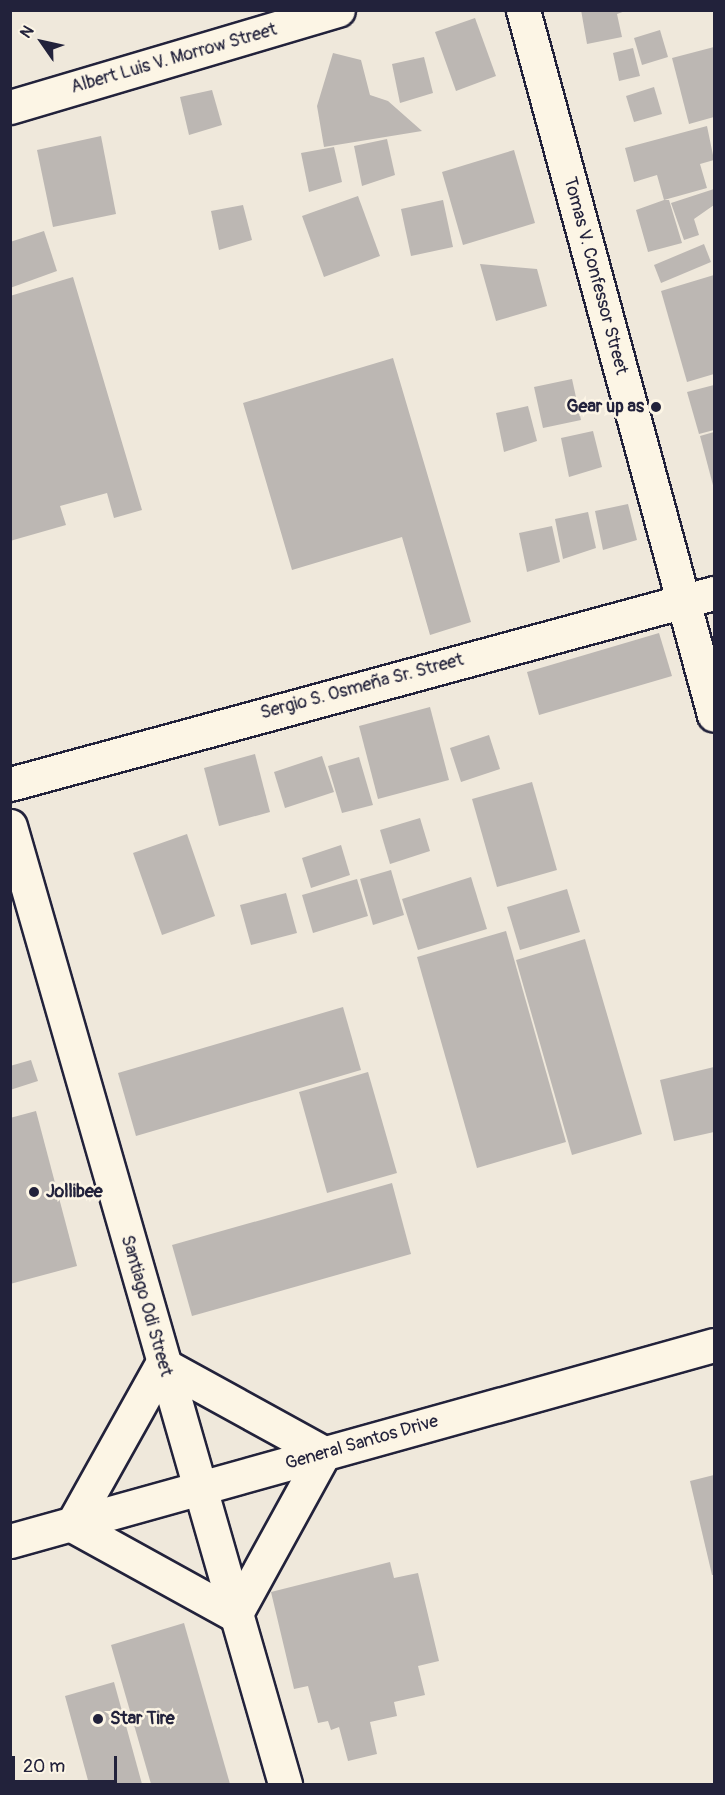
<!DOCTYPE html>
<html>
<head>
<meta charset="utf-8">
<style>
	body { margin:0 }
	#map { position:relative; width:725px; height:1795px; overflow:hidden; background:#efe8db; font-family:Pangolin,sans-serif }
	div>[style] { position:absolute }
	.building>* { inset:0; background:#bcb7b3 }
	.roads { filter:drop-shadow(2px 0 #22223b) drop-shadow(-2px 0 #22223b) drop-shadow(0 2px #22223b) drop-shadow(0 -2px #22223b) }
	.minor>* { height:33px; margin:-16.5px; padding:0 16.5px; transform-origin:16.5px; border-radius:16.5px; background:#fcf5e5 }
	.highway>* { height:33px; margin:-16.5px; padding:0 16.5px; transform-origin:16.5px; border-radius:16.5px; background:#fcf5e5 }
	.dots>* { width:16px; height:16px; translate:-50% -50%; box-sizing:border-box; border:3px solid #fcf5e5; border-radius:50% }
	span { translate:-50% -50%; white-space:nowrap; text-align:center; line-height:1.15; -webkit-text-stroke:5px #fcf5e5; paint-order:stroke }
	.street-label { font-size:18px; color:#22223b }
	.poi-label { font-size:18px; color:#22223b; font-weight:700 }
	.right { translate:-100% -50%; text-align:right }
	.left { translate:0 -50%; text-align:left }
	.frame { position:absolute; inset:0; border:12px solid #22223b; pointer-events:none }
	.north { position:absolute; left:12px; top:12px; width:60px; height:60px; -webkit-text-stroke:4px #fcf5e5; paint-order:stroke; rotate:304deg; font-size:16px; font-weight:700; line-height:24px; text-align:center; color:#22223b }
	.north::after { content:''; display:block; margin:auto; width:21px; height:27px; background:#22223b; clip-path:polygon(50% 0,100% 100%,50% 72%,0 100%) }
	.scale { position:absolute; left:12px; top:1756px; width:105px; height:27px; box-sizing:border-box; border:3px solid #22223b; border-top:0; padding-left:8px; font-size:18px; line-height:21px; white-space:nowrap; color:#22223b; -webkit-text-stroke:4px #fcf5e5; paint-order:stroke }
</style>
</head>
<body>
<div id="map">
	<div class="building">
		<div style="clip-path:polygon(581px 10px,628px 10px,617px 14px,622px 37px,587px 44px)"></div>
		<div style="clip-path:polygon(475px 18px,496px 76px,456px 91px,435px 32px)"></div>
		<div style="clip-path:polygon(660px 30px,668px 57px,642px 65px,634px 38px)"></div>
		<div style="clip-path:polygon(714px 47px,714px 117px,689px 124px,672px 58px)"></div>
		<div style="clip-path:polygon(633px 48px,640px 76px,619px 81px,613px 53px)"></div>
		<div style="clip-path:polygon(333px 53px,361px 60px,370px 95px,388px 101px,422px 131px,324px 147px,317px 106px)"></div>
		<div style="clip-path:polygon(424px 57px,433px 93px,400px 103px,392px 64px)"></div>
		<div style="clip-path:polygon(654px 87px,662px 114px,634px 122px,626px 96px)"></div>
		<div style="clip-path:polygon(212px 90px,222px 125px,189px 135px,180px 97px)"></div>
		<div style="clip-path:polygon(707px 126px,714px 160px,700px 164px,707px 188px,664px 200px,669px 200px,682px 243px,648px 252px,636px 210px,664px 200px,657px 175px,634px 182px,625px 148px)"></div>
		<div style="clip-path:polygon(101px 136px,116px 214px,53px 227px,37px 150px)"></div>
		<div style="clip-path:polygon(387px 139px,395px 175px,362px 186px,354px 146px)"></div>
		<div style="clip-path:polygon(334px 147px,342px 182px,309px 192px,301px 153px)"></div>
		<div style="clip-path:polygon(514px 150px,535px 223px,463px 245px,442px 172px)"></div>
		<div style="clip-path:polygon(714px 189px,714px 205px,694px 219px,699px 235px,684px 240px,671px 203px)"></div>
		<div style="clip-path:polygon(358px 196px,380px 256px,324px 277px,302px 216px)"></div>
		<div style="clip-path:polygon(443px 200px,453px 247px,411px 256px,401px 209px)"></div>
		<div style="clip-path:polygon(243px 205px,252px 240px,219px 250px,211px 211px)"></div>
		<div style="clip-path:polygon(44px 231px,57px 271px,10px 288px,10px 242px)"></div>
		<div style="clip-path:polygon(704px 244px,711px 262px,661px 283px,654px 265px)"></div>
		<div style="clip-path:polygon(480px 264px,537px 269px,547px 306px,496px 321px)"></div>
		<div style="clip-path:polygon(714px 275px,714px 374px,687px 382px,661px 291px)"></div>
		<div style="clip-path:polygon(73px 277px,142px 510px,114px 518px,107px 493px,60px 506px,66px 525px,10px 541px,10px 296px)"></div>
		<div style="clip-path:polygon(393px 358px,471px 622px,430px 635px,402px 537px,292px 570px,243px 403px)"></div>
		<div style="clip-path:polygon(572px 379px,581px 420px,543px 428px,534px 387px)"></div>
		<div style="clip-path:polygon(714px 385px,714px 430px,699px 434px,687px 392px)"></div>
		<div style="clip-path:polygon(528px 406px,537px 441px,504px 452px,496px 413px)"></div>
		<div style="clip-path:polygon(593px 431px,602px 467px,569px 477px,561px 438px)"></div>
		<div style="clip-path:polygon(714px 432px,714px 489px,700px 436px)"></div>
		<div style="clip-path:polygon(628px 504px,637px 540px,603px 550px,595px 511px)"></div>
		<div style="clip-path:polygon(588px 512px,596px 548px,563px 559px,555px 519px)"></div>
		<div style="clip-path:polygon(552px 526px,560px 562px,527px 572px,519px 533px)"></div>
		<div style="clip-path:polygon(659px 633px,672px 676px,539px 715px,527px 672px)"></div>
		<div style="clip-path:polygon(430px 707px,449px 780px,378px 799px,359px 726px)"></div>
		<div style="clip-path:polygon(489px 735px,500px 769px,461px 782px,450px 748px)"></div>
		<div style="clip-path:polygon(255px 754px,270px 812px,219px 826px,204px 768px)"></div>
		<div style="clip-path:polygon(322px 756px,334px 792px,285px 808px,274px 772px)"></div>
		<div style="clip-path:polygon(359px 757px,373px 805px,342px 813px,328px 766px)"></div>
		<div style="clip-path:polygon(532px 782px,557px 870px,497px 887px,472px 799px)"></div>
		<div style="clip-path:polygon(420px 818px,430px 851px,390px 864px,380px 830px)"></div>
		<div style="clip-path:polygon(187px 834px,215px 916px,162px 935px,133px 853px)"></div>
		<div style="clip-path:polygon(341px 845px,350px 875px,311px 888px,302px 858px)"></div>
		<div style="clip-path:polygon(391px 870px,404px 915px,373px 925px,360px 879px)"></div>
		<div style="clip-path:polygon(471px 877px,487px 929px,418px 950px,402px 899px)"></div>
		<div style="clip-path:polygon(357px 879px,368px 916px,313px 933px,302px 895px)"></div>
		<div style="clip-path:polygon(567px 889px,580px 932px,520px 950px,507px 907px)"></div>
		<div style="clip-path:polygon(286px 893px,297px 933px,251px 945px,240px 905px)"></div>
		<div style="clip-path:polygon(506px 931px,566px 1142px,477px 1168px,417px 957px)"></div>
		<div style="clip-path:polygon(585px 939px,642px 1134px,572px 1155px,516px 960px)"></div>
		<div style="clip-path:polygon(343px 1007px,361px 1070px,136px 1136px,118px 1073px)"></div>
		<div style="clip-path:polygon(31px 1060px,38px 1081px,10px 1090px,10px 1066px)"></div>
		<div style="clip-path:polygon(714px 1067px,714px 1132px,674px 1141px,660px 1080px)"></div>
		<div style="clip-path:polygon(368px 1072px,397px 1173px,327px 1193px,299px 1092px)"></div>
		<div style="clip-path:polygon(36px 1111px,77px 1266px,10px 1284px,10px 1118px)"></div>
		<div style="clip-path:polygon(392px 1183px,411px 1254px,192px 1316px,172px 1245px)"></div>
		<div style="clip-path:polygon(714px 1475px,714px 1575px,712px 1575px,690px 1481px)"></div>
		<div style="clip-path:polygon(390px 1562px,394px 1578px,418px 1573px,439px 1661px,418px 1666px,425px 1695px,394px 1702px,397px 1716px,370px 1722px,377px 1754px,348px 1761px,339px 1727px,331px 1730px,328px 1721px,318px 1723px,308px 1686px,294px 1689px,271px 1592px)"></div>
		<div style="clip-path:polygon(184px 1623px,230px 1784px,151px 1784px,111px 1645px)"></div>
		<div style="clip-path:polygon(114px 1682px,142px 1784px,89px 1784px,65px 1696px)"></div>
	</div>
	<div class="roads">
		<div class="minor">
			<div style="left:523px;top:10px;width:730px;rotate:74.84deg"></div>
			<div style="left:10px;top:107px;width:342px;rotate:-16.5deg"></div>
			<div style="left:10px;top:784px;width:729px;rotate:-15.18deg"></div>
			<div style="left:10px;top:826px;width:997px;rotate:73.98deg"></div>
		</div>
		<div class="highway">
			<div style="left:72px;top:1525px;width:186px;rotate:28.9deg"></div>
			<div style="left:235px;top:1615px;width:185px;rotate:-61.2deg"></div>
			<div style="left:72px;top:1525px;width:184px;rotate:-60.8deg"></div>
			<div style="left:162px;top:1364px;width:185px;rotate:28.8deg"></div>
			<div style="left:10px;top:1541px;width:731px;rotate:-15.56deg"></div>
		</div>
	</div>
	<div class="dots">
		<div style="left:656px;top:407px;background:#22223b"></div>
		<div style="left:34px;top:1192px;background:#22223b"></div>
		<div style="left:98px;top:1719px;background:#22223b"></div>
	</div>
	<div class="street-label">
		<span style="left:174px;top:59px;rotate:-16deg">Albert Luis V. Morrow Street</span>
		<span style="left:595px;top:276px;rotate:75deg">Tomas V. Confessor Street</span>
		<span style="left:362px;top:687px;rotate:-15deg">Sergio S. Osmeña Sr. Street</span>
		<span style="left:146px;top:1306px;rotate:74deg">Santiago Odi Street</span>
		<span style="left:362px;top:1443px;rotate:-16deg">General Santos Drive</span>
	</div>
	<div class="poi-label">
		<span class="right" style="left:644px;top:407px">Gear up as</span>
		<span class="left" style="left:46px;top:1192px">Jollibee</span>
		<span class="left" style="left:110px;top:1719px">Star Tire</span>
	</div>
	<div class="frame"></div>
	<div class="north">N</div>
	<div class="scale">20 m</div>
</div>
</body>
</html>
